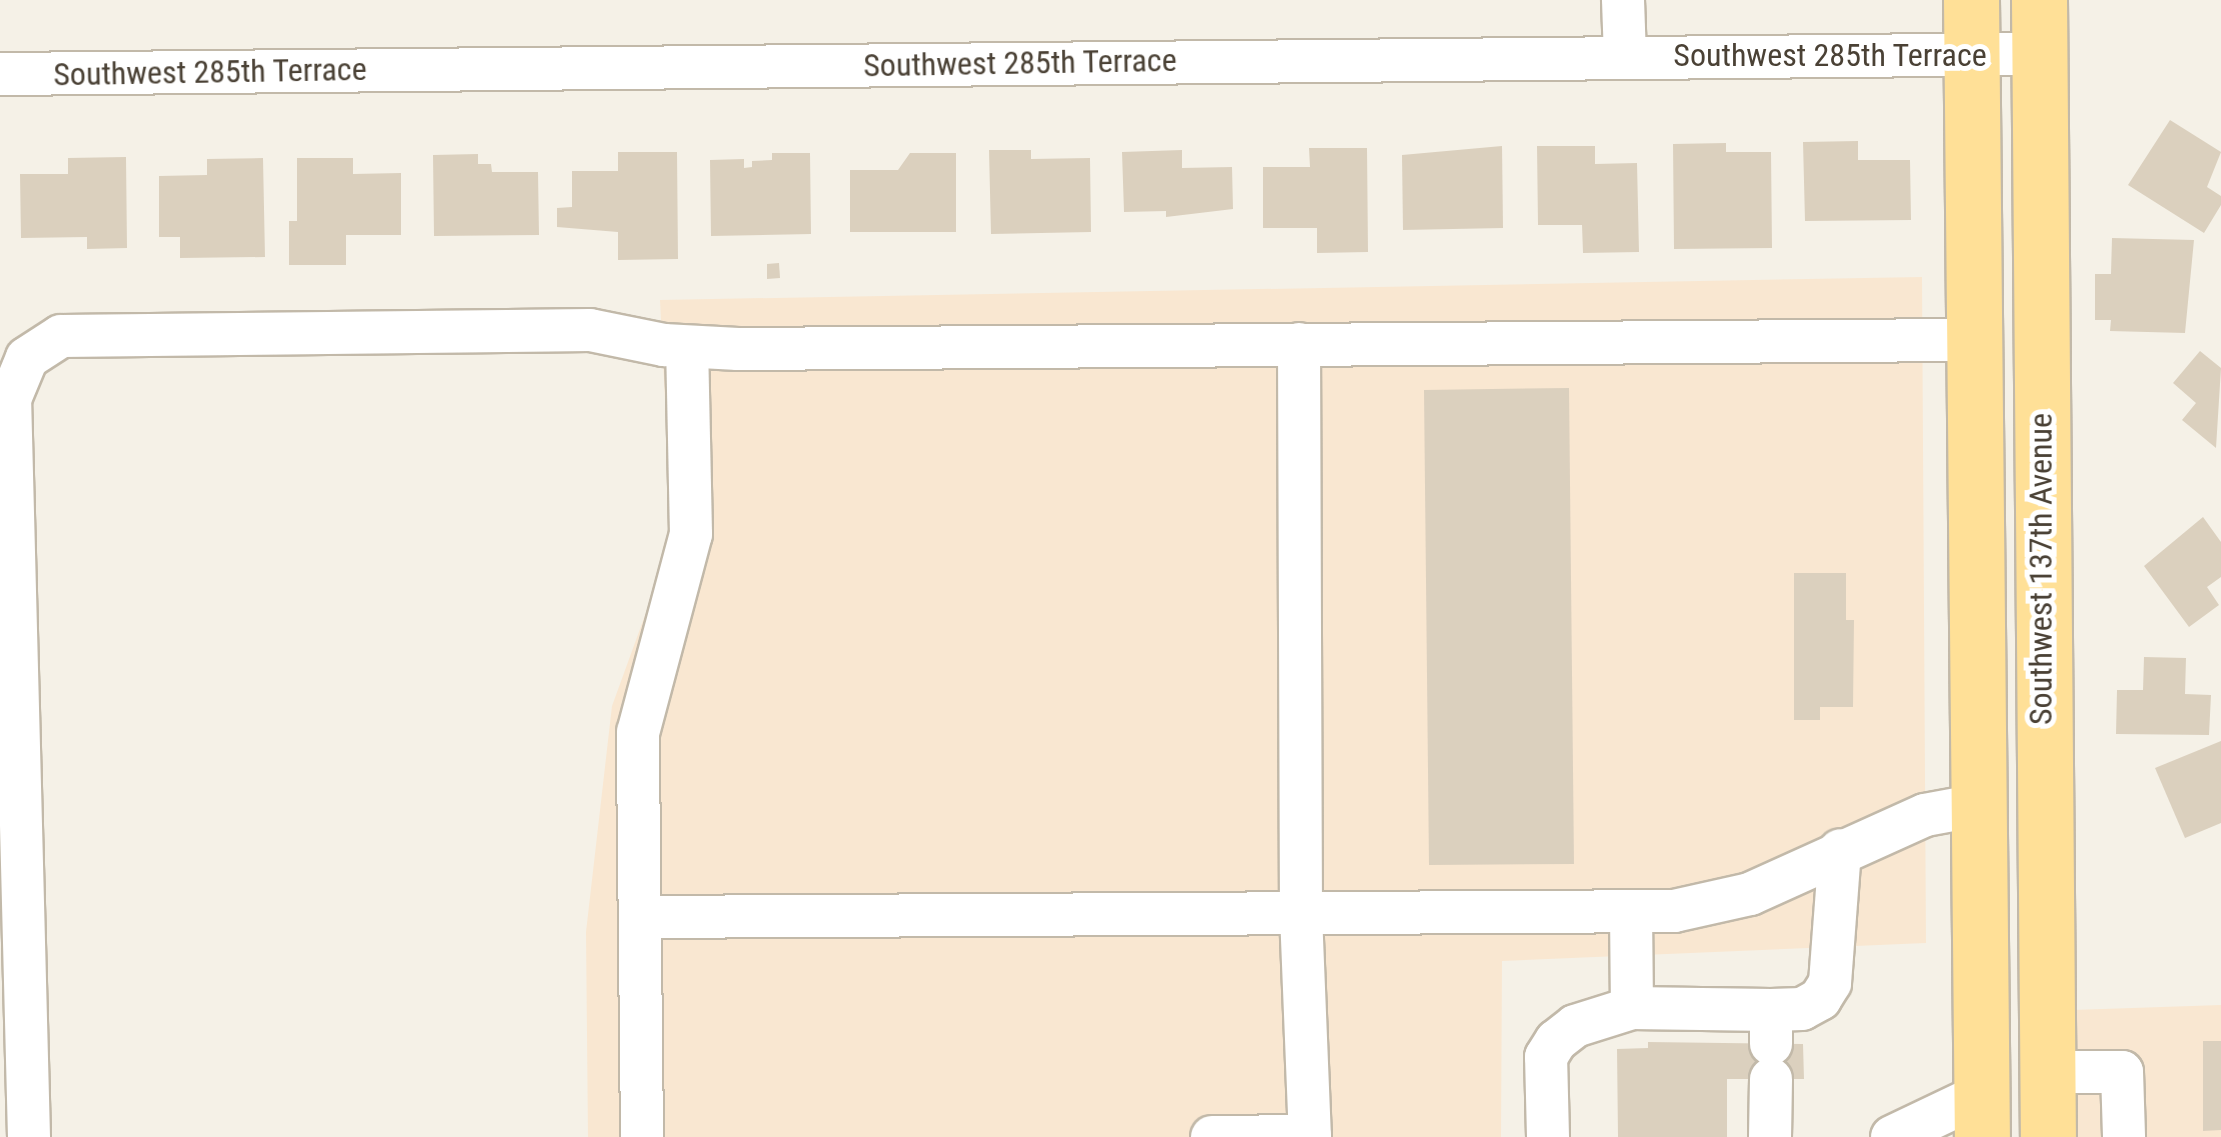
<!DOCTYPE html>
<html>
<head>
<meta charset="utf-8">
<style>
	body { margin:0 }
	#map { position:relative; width:2221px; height:1137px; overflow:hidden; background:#f5f1e7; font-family:"Roboto Condensed",sans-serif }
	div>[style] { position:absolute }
	.commercial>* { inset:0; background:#f9e7d1 }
	.building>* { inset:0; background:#dbd0be }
	.roads { filter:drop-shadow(2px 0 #c2b9a9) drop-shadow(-2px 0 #c2b9a9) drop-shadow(0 2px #c2b9a9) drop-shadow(0 -2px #c2b9a9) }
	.minor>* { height:42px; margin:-21px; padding:0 21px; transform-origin:21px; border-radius:21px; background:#fff }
	.major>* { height:55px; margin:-27.5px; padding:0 27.5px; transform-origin:27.5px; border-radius:27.5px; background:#ffe097 }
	span { translate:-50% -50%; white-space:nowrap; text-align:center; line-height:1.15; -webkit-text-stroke:10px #fff; paint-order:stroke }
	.street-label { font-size:32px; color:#4a4135 }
</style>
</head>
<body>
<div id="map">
	<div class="commercial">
		<div style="clip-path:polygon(1922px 277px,1926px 943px,1502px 961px,1501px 1137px,588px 1137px,586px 932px,612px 706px,672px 541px,660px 300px)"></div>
		<div style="clip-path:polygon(2221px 1005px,2221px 1137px,2075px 1137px,2073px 1010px)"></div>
	</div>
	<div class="building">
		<div style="clip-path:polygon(2170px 120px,2221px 152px,2207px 187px,2221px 196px,2221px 205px,2204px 233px,2128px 185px)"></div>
		<div style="clip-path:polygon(1858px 141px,1858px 160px,1910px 160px,1911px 220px,1805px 221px,1803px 142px)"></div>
		<div style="clip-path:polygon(1726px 143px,1726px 152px,1771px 152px,1772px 248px,1674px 249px,1673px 144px)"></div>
		<div style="clip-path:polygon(1502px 146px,1503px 228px,1403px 230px,1402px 155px)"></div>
		<div style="clip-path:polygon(1537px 146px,1595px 146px,1595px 164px,1637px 163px,1639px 252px,1583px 253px,1582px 225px,1538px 225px)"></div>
		<div style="clip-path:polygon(1309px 148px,1367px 148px,1368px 252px,1317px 253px,1317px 228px,1263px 228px,1263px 167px,1310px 167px)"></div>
		<div style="clip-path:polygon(989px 150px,1031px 150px,1031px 159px,1090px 158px,1091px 232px,991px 234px)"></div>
		<div style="clip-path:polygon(1182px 150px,1182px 168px,1232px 167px,1233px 209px,1166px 217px,1166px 211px,1124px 212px,1122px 152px)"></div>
		<div style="clip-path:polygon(618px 152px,677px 152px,678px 259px,618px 260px,618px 232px,557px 227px,557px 208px,572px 207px,572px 171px,618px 171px)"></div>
		<div style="clip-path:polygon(772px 153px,810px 153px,811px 234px,711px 236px,710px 160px,744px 159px,744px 168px,752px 167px,752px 161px,772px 160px)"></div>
		<div style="clip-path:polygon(910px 153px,956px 153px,956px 232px,850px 232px,850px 170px,898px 170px)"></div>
		<div style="clip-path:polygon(478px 154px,478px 164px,491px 164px,492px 172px,538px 172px,539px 235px,434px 236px,433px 155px)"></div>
		<div style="clip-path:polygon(126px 157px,127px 248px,87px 249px,87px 237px,21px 238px,20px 174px,68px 174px,68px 158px)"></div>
		<div style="clip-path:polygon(263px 158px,265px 257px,180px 258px,180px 237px,159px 237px,159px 176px,207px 175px,207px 159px)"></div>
		<div style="clip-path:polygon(297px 158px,353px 158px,353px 174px,401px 173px,401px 235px,346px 235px,346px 265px,289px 265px,289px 221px,297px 221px)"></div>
		<div style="clip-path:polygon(2112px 238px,2194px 240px,2185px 333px,2110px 331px,2111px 320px,2095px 320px,2095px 274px,2111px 274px)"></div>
		<div style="clip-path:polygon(779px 263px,780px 278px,767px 279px,767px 264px)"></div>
		<div style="clip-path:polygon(2200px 351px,2221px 368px,2216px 448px,2182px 420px,2196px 403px,2173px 383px)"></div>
		<div style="clip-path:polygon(1569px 388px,1574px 864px,1429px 865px,1424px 390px)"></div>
		<div style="clip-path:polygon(2203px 517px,2221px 542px,2221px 577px,2207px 587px,2219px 605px,2189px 627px,2144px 566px)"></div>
		<div style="clip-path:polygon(1794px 573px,1846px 573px,1846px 620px,1854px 620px,1853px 707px,1820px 707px,1820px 720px,1794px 720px)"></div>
		<div style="clip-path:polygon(2144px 657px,2186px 658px,2185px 694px,2211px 695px,2209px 735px,2116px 734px,2117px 690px,2143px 690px)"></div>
		<div style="clip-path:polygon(2221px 741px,2221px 823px,2185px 838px,2155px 768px)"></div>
		<div style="clip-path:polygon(2203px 1041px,2221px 1041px,2221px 1130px,2203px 1131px)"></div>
		<div style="clip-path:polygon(1648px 1042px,1803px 1044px,1804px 1079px,1727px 1079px,1727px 1137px,1618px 1137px,1617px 1049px,1648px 1048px)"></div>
	</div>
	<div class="roads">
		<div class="minor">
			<div style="left:1623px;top:0;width:57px;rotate:88deg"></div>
			<div style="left:0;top:74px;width:2039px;rotate:-0.56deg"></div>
			<div style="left:1299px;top:344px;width:570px;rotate:89.8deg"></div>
			<div style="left:1301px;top:914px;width:223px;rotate:87.7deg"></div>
			<div style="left:640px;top:917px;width:1034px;rotate:-0.33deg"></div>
			<div style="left:1674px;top:911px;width:78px;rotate:-12.6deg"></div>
			<div style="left:1750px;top:894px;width:192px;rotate:-24.3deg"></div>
			<div style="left:1925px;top:815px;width:55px;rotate:-10.5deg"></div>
			<div style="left:1632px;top:1008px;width:139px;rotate:0.8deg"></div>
			<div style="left:1771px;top:1010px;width:34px;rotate:90deg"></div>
			<div style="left:1771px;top:1010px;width:31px;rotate:-2deg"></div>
			<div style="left:1802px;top:1009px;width:21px;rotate:-29deg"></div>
			<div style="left:1820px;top:999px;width:19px;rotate:-58deg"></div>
			<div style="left:1830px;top:983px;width:133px;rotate:-85.7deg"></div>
			<div style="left:2046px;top:1072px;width:76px"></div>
			<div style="left:2122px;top:1072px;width:65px;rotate:88.2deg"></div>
			<div style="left:29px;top:1137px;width:738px;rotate:-91.47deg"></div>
			<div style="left:10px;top:399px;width:44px;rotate:-67.5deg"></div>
			<div style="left:27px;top:358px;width:40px;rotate:-32.9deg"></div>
			<div style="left:61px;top:336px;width:529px;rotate:-0.65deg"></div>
			<div style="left:590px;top:330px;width:76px;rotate:11.5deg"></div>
			<div style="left:664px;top:345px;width:74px;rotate:3.1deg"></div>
			<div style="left:738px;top:349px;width:1236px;rotate:-0.42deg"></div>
			<div style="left:642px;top:1137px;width:404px;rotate:-90.6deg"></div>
			<div style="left:638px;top:733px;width:206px;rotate:-75.1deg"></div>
			<div style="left:691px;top:534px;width:186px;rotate:-91.2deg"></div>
			<div style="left:1212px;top:1137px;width:98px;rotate:-0.6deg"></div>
			<div style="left:1548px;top:1137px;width:80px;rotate:-91.4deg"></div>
			<div style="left:1546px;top:1057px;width:19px;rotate:-58deg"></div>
			<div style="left:1556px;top:1041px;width:24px;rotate:-38deg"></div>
			<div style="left:1575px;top:1026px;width:60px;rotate:-17.5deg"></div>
			<div style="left:1632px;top:1008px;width:95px;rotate:-90.6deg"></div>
			<div style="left:1770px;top:1137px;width:58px;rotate:-89deg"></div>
			<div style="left:1892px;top:1137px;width:100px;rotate:-25.5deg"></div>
		</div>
		<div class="major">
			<div style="left:1971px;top:0;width:1137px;rotate:89.45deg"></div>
			<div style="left:2039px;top:0;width:1137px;rotate:89.55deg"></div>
		</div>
	</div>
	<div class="street-label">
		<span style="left:1830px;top:55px">Southwest 285th Terrace</span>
		<span style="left:1020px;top:63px;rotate:-1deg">Southwest 285th Terrace</span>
		<span style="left:210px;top:72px;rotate:-1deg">Southwest 285th Terrace</span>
		<span style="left:2041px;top:569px;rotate:-90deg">Southwest 137th Avenue</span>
	</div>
</div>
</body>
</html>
